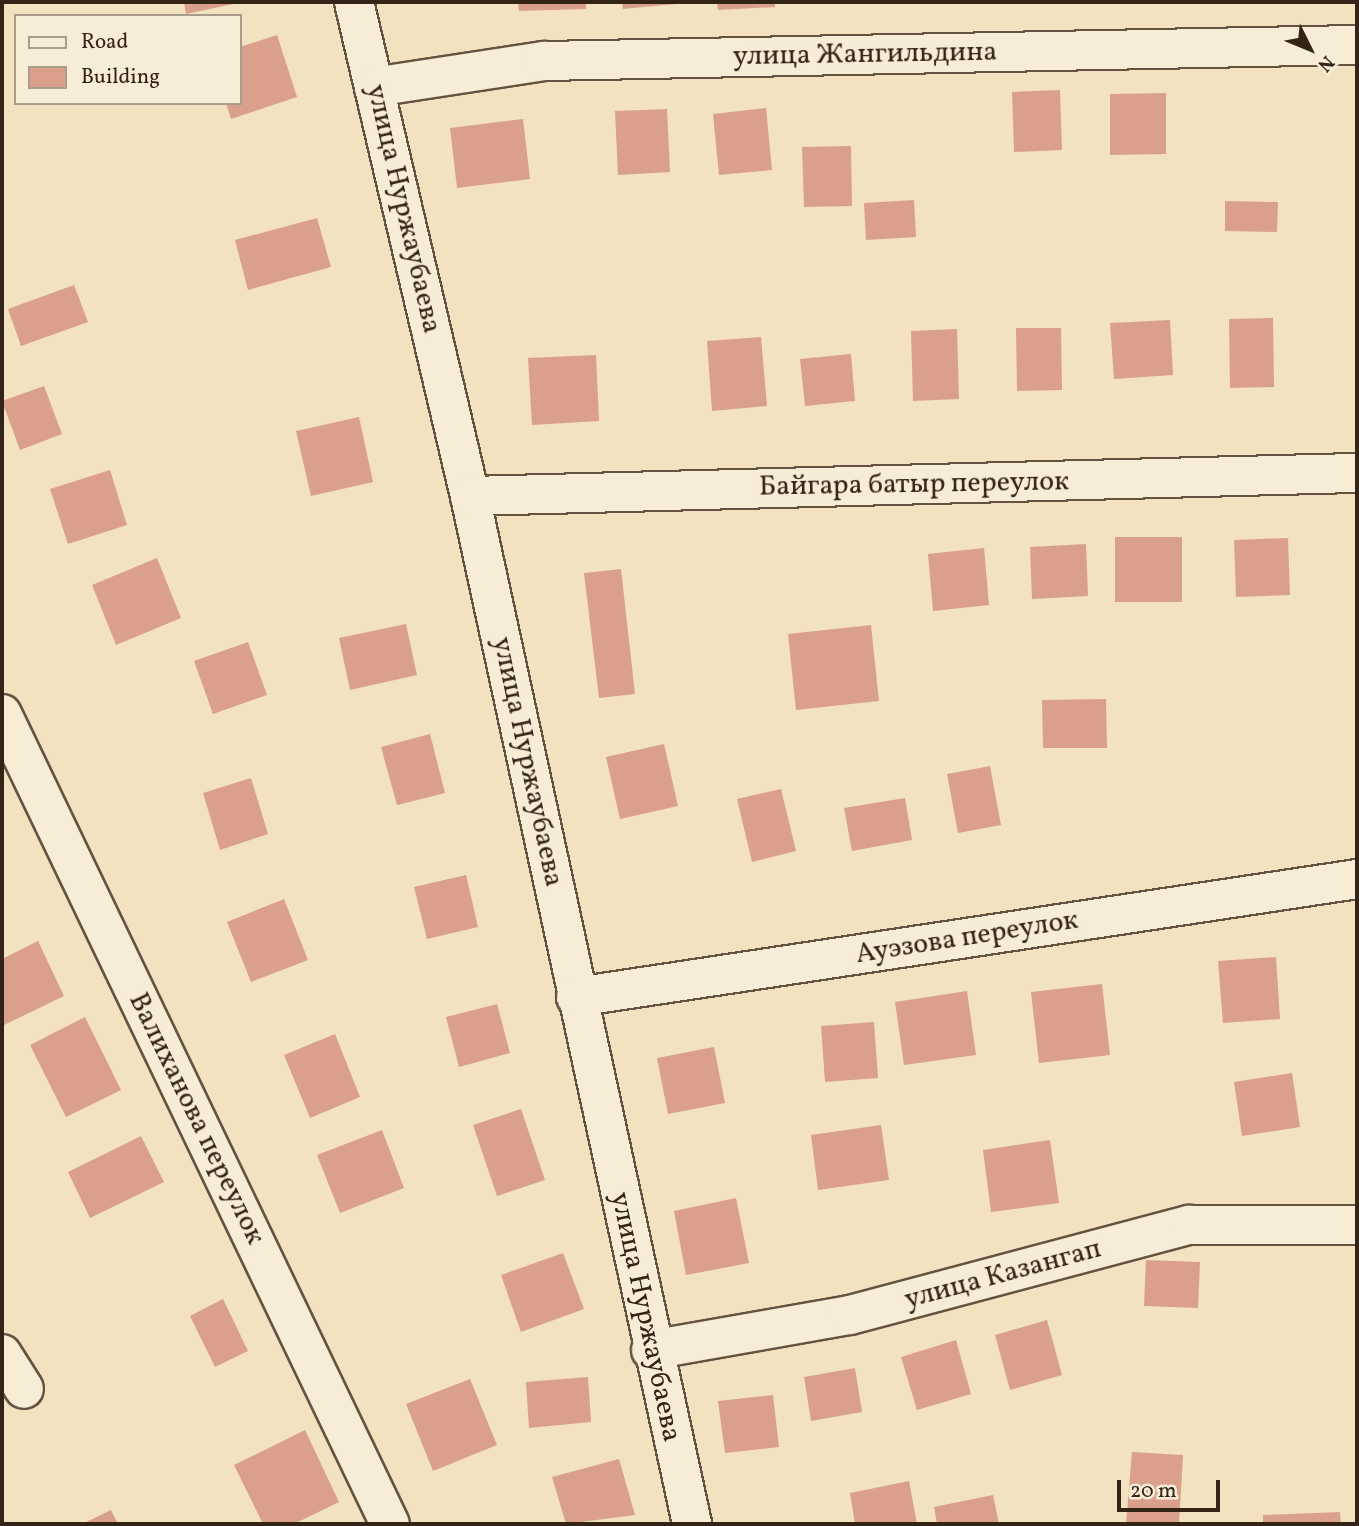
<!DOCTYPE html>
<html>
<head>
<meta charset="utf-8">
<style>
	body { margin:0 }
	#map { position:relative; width:1359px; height:1526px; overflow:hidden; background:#f2e2c0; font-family:Vollkorn,serif }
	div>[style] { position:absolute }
	.building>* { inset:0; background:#daa08b }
	.roads { filter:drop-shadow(2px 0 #645341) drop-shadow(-2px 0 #645341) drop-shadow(0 2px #645341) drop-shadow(0 -2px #645341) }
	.minor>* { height:38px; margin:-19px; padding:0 19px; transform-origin:19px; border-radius:19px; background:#f7ecd6 }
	span { translate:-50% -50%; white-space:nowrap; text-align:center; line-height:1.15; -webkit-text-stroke:5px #f7ecd6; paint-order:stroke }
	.street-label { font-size:28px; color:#342317 }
	.frame { position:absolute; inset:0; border:4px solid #342317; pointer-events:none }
	.legend { position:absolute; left:14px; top:14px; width:228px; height:91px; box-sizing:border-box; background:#f7ecd6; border:2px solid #a99c8a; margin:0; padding:9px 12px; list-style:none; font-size:21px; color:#342317 }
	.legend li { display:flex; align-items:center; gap:14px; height:35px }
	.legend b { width:35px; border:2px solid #a99c8a }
	.north { position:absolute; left:1275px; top:14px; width:70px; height:70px; -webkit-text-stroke:5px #f7ecd6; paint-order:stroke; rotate:133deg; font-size:19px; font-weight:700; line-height:28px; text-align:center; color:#342317 }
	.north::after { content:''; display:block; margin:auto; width:24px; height:32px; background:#342317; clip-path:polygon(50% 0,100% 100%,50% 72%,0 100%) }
	.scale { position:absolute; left:1117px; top:1480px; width:103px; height:32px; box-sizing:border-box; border:4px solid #342317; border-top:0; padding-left:9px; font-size:21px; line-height:24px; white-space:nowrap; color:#342317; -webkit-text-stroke:5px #f7ecd6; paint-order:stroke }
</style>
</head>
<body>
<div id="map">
	<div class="building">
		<div style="clip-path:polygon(184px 2px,238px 2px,238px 3px,186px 14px)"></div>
		<div style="clip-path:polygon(518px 2px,586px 2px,586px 9px,519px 11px)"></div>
		<div style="clip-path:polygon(622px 2px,675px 2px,676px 4px,623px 9px)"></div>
		<div style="clip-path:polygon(717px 2px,775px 2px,775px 7px,718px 10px)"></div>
		<div style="clip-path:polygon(277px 35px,297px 97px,231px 119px,226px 103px,240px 103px,240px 47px)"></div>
		<div style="clip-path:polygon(1060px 90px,1062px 150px,1014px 152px,1012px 92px)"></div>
		<div style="clip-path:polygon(1166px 93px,1166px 154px,1110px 155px,1110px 94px)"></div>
		<div style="clip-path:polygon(766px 108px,772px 170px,719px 175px,713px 114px)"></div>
		<div style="clip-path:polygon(667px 109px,670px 172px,618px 175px,615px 111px)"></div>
		<div style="clip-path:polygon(523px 119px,530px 179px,457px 188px,450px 128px)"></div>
		<div style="clip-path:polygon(851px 146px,852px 206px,804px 207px,802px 147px)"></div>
		<div style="clip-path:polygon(914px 200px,916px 237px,866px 240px,864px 203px)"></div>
		<div style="clip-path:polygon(1225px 201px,1278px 202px,1277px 232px,1225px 231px)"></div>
		<div style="clip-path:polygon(317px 218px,331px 267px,248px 290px,235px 240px)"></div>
		<div style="clip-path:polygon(74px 285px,88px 322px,21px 346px,8px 309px)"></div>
		<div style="clip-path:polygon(1273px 318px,1274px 387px,1230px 388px,1229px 319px)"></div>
		<div style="clip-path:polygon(1170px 320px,1173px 375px,1114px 379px,1110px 323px)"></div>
		<div style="clip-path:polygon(1016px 328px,1061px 328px,1062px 390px,1017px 391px)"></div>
		<div style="clip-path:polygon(957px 329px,959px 399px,913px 401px,911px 331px)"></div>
		<div style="clip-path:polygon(761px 337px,767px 406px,712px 411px,707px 341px)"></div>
		<div style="clip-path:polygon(851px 354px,855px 401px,805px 406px,800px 359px)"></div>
		<div style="clip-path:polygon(596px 355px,599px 421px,532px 425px,528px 358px)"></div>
		<div style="clip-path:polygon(44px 386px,62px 434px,20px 450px,2px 401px)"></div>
		<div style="clip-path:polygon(359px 417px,373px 482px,311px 496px,296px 431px)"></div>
		<div style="clip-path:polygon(110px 470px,127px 525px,68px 544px,50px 489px)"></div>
		<div style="clip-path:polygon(1115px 537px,1182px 537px,1182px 602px,1115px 602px)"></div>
		<div style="clip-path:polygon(1288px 538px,1290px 595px,1236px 597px,1234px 540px)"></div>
		<div style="clip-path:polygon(1086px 544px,1088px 596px,1032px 599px,1030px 547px)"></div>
		<div style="clip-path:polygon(984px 548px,989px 605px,933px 611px,928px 554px)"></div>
		<div style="clip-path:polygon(157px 558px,181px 618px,116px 645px,92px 585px)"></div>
		<div style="clip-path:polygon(621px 569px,635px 694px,599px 698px,584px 573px)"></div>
		<div style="clip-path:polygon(406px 624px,417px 675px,350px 690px,339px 638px)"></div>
		<div style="clip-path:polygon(871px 625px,879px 701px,796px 710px,788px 634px)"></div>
		<div style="clip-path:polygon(248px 642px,267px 695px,213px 714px,194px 661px)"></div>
		<div style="clip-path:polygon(1106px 699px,1107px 748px,1043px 748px,1042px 700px)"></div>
		<div style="clip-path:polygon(430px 734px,445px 793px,397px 805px,381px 747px)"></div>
		<div style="clip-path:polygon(664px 744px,678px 806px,620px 819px,606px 757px)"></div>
		<div style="clip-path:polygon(990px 766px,1001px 825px,958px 833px,947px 774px)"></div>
		<div style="clip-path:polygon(251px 778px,268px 834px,220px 850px,203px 793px)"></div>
		<div style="clip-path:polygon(781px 789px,796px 851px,752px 862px,737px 799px)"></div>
		<div style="clip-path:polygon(905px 798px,912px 840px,852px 851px,844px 808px)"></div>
		<div style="clip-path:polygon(466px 875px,478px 927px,427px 939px,414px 887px)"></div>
		<div style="clip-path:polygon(284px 899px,308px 960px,251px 982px,227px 922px)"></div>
		<div style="clip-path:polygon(38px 941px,64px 996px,2px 1026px,2px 959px)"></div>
		<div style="clip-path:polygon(1276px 957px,1280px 1019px,1223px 1023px,1218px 961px)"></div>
		<div style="clip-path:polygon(1102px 984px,1110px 1055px,1039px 1063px,1031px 992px)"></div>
		<div style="clip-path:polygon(967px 991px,976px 1055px,904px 1065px,895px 1002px)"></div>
		<div style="clip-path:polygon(497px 1004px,510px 1053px,459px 1067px,446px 1017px)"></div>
		<div style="clip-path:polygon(85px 1017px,121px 1090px,66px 1117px,30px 1045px)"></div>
		<div style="clip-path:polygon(874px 1022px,878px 1078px,825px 1082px,821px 1026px)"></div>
		<div style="clip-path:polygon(335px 1034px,360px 1097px,310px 1118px,284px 1055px)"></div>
		<div style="clip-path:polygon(714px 1047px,725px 1103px,668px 1114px,657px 1058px)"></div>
		<div style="clip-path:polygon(1292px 1073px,1300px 1127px,1242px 1136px,1234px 1082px)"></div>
		<div style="clip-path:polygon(521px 1109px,545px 1180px,497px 1196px,473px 1125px)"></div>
		<div style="clip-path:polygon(881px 1125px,889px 1180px,818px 1190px,811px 1135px)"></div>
		<div style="clip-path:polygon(382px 1130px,404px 1188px,340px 1213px,317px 1155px)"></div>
		<div style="clip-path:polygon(141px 1136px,164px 1182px,90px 1218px,68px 1172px)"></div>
		<div style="clip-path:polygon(1050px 1140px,1059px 1203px,991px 1212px,983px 1150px)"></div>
		<div style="clip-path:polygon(736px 1198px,749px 1263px,686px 1275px,674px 1211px)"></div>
		<div style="clip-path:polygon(563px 1253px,584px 1309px,521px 1332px,501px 1275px)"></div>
		<div style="clip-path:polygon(1146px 1260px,1200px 1262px,1198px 1308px,1144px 1306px)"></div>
		<div style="clip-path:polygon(223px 1299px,248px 1351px,215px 1367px,190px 1316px)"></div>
		<div style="clip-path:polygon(1047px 1320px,1062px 1375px,1010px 1390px,995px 1335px)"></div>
		<div style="clip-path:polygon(956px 1340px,971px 1394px,917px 1410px,901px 1357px)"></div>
		<div style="clip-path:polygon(855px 1368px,862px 1412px,811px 1421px,804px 1377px)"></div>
		<div style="clip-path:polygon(588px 1377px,591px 1422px,529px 1428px,526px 1382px)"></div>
		<div style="clip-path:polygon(470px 1379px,497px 1445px,433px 1471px,406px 1404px)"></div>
		<div style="clip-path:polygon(773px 1395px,779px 1447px,725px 1453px,718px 1401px)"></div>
		<div style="clip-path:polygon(305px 1430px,339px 1502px,294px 1524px,263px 1524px,234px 1465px)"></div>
		<div style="clip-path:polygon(1132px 1452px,1183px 1455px,1179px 1524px,1126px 1524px)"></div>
		<div style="clip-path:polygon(619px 1459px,635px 1515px,566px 1524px,552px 1477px)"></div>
		<div style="clip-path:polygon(909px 1481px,917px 1524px,855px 1524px,850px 1493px)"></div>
		<div style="clip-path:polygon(993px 1495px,999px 1524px,937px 1524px,934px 1507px)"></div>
		<div style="clip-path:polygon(111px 1510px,118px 1524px,82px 1524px)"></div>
		<div style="clip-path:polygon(1340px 1512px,1341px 1524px,1263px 1524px,1263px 1515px)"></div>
	</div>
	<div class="roads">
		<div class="minor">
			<div style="left:354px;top:2px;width:507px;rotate:76.79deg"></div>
			<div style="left:470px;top:496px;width:1052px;rotate:77.81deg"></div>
			<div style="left:374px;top:87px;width:172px;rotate:-8.7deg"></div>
			<div style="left:544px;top:61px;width:813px;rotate:-1.13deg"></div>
			<div style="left:470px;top:496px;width:887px;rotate:-1.49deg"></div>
			<div style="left:2px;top:714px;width:898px;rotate:64.41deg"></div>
			<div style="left:576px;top:997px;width:790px;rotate:-8.59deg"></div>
			<div style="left:651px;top:1350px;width:202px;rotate:-10deg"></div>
			<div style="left:850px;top:1315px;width:351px;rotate:-14.9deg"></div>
			<div style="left:1189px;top:1225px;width:168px"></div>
			<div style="left:2px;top:1354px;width:41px;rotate:57.8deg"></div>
		</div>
	</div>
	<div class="street-label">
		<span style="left:865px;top:55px;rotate:-1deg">улица Жангильдина</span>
		<span style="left:403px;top:209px;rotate:77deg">улица Нуржаубаева</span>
		<span style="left:914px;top:485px;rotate:-1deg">Байгара батыр переулок</span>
		<span style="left:527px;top:762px;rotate:78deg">улица Нуржаубаева</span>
		<span style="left:967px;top:938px;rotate:-9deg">Ауэзова переулок</span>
		<span style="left:196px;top:1119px;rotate:64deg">Валиханова переулок</span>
		<span style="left:1003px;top:1275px;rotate:-15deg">улица Казангап</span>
		<span style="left:645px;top:1317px;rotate:78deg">улица Нуржаубаева</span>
	</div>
	<div class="frame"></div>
	<ul class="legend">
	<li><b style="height:9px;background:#f7ecd6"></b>Road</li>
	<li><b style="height:19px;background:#daa08b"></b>Building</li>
	</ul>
	<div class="north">N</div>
	<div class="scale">20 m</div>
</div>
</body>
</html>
